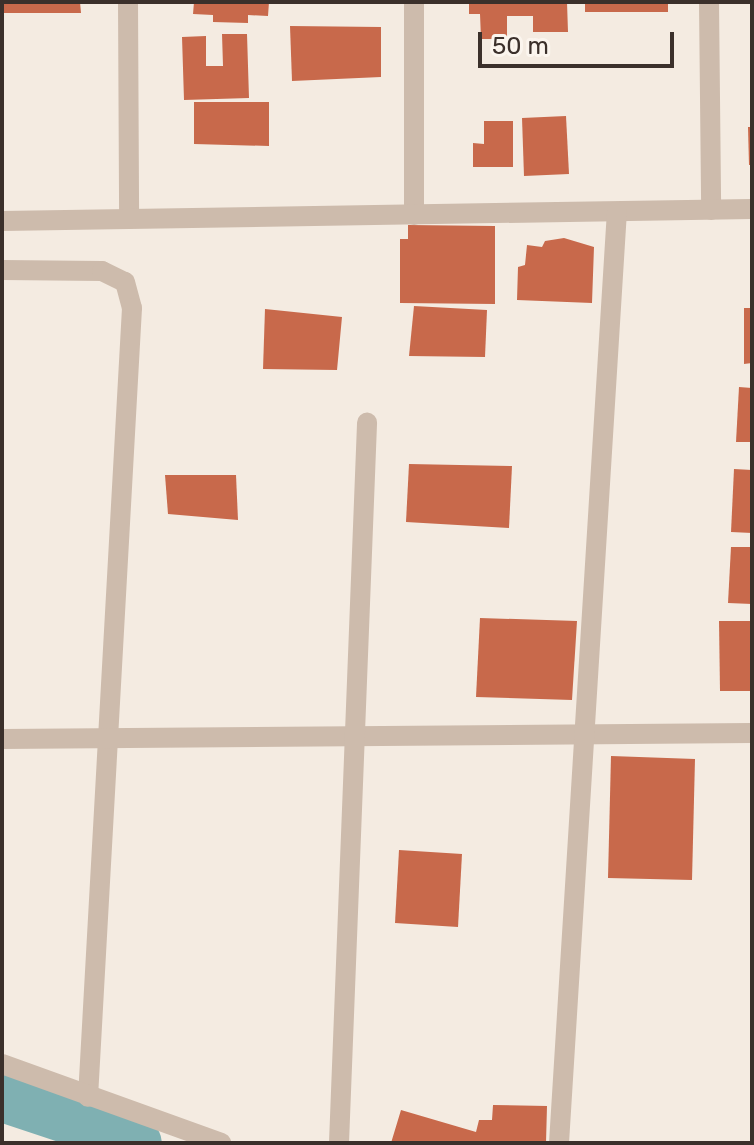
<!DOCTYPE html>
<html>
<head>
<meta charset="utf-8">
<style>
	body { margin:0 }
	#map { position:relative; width:754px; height:1145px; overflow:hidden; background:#f4ebe1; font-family:Rubik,sans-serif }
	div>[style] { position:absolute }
	.river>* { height:48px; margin:-24px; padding:0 24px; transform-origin:24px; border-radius:24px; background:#7fb0b2 }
	.building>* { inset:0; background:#c8694b }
	.minor>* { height:20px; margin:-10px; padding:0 10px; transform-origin:10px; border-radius:10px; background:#cdbbac }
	span { translate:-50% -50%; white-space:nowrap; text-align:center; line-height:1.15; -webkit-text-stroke:7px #fbf5ee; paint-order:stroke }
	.frame { position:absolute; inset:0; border:4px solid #3b302b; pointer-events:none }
	.scale { position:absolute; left:478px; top:32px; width:196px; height:36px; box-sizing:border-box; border:4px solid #3b302b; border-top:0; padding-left:10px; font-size:24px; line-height:28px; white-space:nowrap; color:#3b302b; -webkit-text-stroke:6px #fbf5ee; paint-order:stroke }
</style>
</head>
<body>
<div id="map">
	<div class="river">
		<div style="left:2px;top:1098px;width:143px;rotate:18.3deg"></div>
	</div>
	<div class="building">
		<div style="clip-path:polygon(2px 2px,80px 2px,81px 13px,2px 13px)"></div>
		<div style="clip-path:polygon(194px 2px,269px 2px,268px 16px,248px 15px,248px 23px,213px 22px,213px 15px,193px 14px)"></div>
		<div style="clip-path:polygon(469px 2px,567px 2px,568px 32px,533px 32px,533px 16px,507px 16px,507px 39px,481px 39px,480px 14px,469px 14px)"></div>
		<div style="clip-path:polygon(585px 2px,668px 2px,668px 12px,585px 12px)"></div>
		<div style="clip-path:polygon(290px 26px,381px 27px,381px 77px,292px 81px)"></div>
		<div style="clip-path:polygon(222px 34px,247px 34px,249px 98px,184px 100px,182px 37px,206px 36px,206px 66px,223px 66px)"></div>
		<div style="clip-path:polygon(194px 102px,269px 102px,269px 146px,194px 144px)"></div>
		<div style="clip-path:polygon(566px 116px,569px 174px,524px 176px,522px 118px)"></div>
		<div style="clip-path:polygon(484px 121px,513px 121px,513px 167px,473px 167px,473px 143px,484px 144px)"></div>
		<div style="clip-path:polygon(748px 127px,752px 127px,752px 165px,749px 165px)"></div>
		<div style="clip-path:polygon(408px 225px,495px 226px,495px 304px,400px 303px,400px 239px,408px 239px)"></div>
		<div style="clip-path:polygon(564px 238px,594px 247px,592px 303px,517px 300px,518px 267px,525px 265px,527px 245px,542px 247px,545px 241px)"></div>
		<div style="clip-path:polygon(414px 306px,487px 310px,485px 357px,409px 356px)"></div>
		<div style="clip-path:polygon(744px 308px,752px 308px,752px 363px,744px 364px)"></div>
		<div style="clip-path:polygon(265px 309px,342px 317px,337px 370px,263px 369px)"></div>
		<div style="clip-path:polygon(739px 387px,752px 388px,752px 442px,736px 442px)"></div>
		<div style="clip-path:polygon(409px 464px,512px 466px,509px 528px,406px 522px)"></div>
		<div style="clip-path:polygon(734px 469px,752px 470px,752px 533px,731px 532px)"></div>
		<div style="clip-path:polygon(165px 475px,236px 475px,238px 520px,168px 514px)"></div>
		<div style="clip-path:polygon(731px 547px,752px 547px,752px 604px,728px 603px)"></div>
		<div style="clip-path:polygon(480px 618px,577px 621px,572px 700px,476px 697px)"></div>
		<div style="clip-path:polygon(719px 621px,752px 621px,752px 691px,720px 691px)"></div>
		<div style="clip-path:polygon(611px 756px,695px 759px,692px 880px,608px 878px)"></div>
		<div style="clip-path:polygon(399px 850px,462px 854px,458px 927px,395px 923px)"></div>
		<div style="clip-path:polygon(493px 1105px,547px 1106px,546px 1143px,391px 1143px,401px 1110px,476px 1132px,479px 1120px,492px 1120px)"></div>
	</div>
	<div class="minor">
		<div style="left:128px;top:2px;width:217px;rotate:89.7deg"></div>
		<div style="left:709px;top:2px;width:208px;rotate:89.4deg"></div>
		<div style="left:414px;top:215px;width:213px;rotate:-90deg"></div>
		<div style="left:2px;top:221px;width:750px;rotate:-0.92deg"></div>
		<div style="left:2px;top:270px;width:100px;rotate:0.6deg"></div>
		<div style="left:102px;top:271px;width:25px;rotate:26deg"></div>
		<div style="left:125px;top:282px;width:27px;rotate:75deg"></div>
		<div style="left:132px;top:308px;width:790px;rotate:93.19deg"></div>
		<div style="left:2px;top:739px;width:750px;rotate:-0.46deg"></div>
		<div style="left:2px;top:1064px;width:233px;rotate:19.8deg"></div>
		<div style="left:339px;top:1143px;width:721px;rotate:-87.77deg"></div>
		<div style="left:559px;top:1143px;width:933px;rotate:-86.44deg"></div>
	</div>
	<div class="frame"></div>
	<div class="scale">50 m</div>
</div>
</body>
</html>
